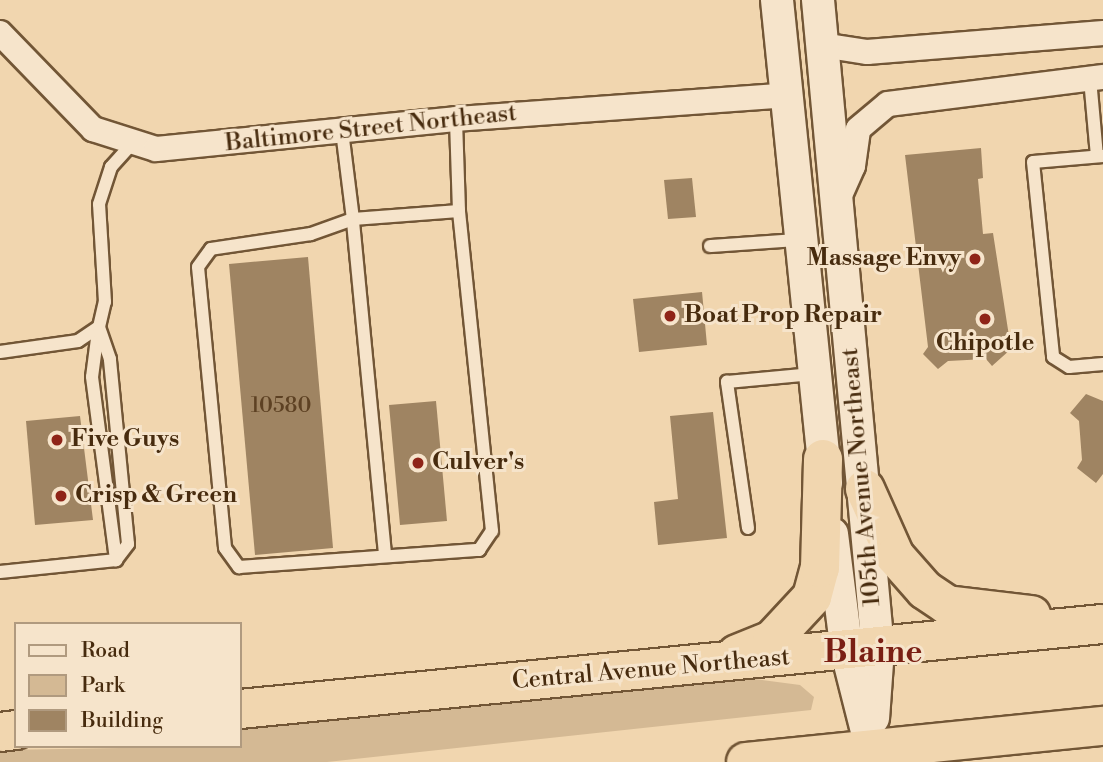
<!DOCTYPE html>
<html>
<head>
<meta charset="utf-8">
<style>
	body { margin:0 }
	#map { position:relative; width:1103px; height:762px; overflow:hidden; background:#f1d6af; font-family:"Libre Bodoni",serif }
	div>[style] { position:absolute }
	.green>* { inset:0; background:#d4b994 }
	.building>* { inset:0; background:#9f8462 }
	.roads { filter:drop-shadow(2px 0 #725636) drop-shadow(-2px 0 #725636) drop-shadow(0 2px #725636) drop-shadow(0 -2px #725636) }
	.service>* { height:12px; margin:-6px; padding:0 6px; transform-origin:6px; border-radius:6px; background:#f6e4cb }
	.minor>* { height:24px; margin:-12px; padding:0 12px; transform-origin:12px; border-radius:12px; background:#f6e4cb }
	.tertiary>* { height:32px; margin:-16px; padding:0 16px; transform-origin:16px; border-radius:16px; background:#f6e4cb }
	.trunk>* { height:38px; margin:-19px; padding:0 19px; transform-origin:19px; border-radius:19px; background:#f1d6af }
	.dots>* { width:19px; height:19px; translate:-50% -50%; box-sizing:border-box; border:4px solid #f6e4cb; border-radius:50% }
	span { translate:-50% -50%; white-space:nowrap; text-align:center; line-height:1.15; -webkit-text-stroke:6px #f6e4cb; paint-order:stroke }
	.number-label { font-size:21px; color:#5d4123 }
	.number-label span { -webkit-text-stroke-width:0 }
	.street-label { font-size:24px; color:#472b0e }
	.poi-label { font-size:24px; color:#472b0e; font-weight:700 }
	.right { translate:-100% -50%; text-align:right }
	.left { translate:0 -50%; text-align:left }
	.district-label { font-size:32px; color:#7a1f14; font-weight:700 }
	.legend { position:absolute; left:14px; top:622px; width:228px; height:126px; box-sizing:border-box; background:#f6e4cb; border:2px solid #b09a7f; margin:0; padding:9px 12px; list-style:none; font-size:21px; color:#472b0e }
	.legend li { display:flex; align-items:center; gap:14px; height:35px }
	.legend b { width:35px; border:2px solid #b09a7f }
</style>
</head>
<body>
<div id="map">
	<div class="green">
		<div style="clip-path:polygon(748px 678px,800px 685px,814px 697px,811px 710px,327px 762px,0 762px,0 750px,240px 746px,240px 727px)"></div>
	</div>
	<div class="building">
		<div style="clip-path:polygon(981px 148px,983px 178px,978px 179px,983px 234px,993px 233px,1011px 349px,992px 366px,986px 359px,948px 361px,938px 369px,923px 354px,928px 347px,905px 155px)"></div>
		<div style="clip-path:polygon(692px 178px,696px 217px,668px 219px,664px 180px)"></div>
		<div style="clip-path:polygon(308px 257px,333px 548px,255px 555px,229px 264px)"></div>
		<div style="clip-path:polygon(702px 292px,707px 345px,639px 352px,633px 299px)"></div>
		<div style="clip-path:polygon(1086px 394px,1103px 401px,1103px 474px,1096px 483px,1077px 468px,1082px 460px,1079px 421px,1070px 413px)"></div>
		<div style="clip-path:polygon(436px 401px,447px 521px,400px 525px,389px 405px)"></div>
		<div style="clip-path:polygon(713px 412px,727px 538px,658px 545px,654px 502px,678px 499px,670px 416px)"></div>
		<div style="clip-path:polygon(80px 416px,93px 520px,35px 525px,26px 421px)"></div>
	</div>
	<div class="roads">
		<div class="service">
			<div style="left:1090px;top:79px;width:77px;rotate:84.8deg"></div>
			<div style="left:342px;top:131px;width:89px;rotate:82.9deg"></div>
			<div style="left:353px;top:219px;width:106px;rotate:-4.3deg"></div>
			<div style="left:459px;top:211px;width:92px;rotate:-91.9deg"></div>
			<div style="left:1103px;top:156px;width:70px;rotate:175.1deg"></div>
			<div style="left:1033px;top:162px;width:196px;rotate:84.1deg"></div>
			<div style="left:1053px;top:357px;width:19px;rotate:32deg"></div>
			<div style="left:1069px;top:367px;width:34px;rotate:-5deg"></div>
			<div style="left:710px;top:246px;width:88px;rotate:-3.9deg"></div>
			<div style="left:98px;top:331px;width:46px;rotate:97.4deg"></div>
			<div style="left:92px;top:377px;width:185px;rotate:82.5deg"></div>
			<div style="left:0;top:352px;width:79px;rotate:-8deg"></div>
			<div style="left:78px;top:341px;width:25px;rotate:-34deg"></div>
			<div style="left:99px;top:327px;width:26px;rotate:-77deg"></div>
			<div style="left:105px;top:302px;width:98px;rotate:-93.5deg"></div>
			<div style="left:99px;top:204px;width:39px;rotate:-72deg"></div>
			<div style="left:111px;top:167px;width:30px;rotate:-48deg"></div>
			<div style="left:748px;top:528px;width:148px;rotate:-98.2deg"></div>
			<div style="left:727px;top:382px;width:86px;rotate:-5.3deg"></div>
			<div style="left:385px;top:554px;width:337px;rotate:-95.5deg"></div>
			<div style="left:353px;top:219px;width:45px;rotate:160.3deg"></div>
			<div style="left:311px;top:234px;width:101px;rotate:171.5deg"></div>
			<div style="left:211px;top:249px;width:22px;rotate:126deg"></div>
			<div style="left:198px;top:267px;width:282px;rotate:84.5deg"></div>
			<div style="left:225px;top:548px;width:24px;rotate:54deg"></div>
			<div style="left:239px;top:567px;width:241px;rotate:-4.1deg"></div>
			<div style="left:479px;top:550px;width:23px;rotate:-56deg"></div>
			<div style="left:492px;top:531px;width:322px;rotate:-95.9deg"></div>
			<div style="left:0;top:572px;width:117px;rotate:-5.9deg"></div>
			<div style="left:116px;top:560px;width:20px;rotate:-53deg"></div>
			<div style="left:128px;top:544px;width:186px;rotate:-95.6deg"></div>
			<div style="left:110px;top:359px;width:34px;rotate:-109deg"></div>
		</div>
		<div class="minor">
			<div style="left:0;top:33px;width:134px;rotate:45.9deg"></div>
			<div style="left:93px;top:129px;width:66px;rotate:17.6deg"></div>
			<div style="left:156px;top:149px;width:301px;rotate:-5.7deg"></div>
			<div style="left:456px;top:119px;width:332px;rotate:-4.1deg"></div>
			<div style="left:822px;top:45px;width:46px;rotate:8.8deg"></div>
			<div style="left:867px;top:52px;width:237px;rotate:-4.6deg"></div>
			<div style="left:837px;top:202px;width:39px;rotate:-66deg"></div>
			<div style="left:853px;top:166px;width:37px;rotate:-82deg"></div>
			<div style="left:858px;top:129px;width:39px;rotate:-40deg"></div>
			<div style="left:888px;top:104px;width:217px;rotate:-7.2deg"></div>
		</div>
		<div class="tertiary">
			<div style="left:777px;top:0;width:485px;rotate:84.2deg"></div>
			<div style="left:818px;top:0;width:652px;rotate:84.72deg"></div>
			<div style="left:878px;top:649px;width:69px;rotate:94.1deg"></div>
			<div style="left:832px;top:534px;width:119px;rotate:82.8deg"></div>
			<div style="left:847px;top:652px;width:98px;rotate:75.8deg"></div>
		</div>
		<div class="trunk">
			<div style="left:865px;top:489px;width:73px;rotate:65.9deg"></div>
			<div style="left:895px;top:556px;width:45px;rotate:48.6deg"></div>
			<div style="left:925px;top:590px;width:27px;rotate:34deg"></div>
			<div style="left:947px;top:605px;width:85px;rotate:6.8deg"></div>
			<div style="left:737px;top:654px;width:38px;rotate:-22deg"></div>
			<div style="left:772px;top:640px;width:59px;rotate:-47.1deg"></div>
			<div style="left:812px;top:597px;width:30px;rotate:-75deg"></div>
			<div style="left:820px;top:568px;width:109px;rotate:-88.4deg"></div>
			<div style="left:240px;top:709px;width:867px;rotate:-5.63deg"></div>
			<div style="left:0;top:732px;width:16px;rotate:-7deg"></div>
			<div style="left:746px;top:762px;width:359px;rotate:-5.8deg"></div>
		</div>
	</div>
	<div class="dots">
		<div style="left:975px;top:259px;background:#8f2418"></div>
		<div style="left:670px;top:316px;background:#8f2418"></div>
		<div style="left:985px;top:319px;background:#8f2418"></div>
		<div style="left:57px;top:440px;background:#8f2418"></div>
		<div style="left:418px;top:463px;background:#8f2418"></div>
		<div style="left:61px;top:496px;background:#8f2418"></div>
	</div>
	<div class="number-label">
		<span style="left:281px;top:406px">10580</span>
	</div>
	<div class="street-label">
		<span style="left:371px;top:129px;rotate:-6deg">Baltimore Street Northeast</span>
		<span style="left:862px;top:477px;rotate:-95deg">105th Avenue Northeast</span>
		<span style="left:651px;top:670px;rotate:-5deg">Central Avenue Northeast</span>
	</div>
	<div class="poi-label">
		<span class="right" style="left:961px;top:259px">Massage Envy</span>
		<span class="left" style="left:684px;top:316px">Boat Prop Repair</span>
		<span style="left:985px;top:344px">Chipotle</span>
		<span class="left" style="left:71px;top:440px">Five Guys</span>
		<span class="left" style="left:432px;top:463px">Culver's</span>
		<span class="left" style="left:75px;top:496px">Crisp &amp; Green</span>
	</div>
	<div class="district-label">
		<span style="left:873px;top:652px">Blaine</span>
	</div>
	<ul class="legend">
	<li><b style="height:9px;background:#f6e4cb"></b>Road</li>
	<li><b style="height:19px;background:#d4b994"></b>Park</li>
	<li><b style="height:19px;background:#9f8462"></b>Building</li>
	</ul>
</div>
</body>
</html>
